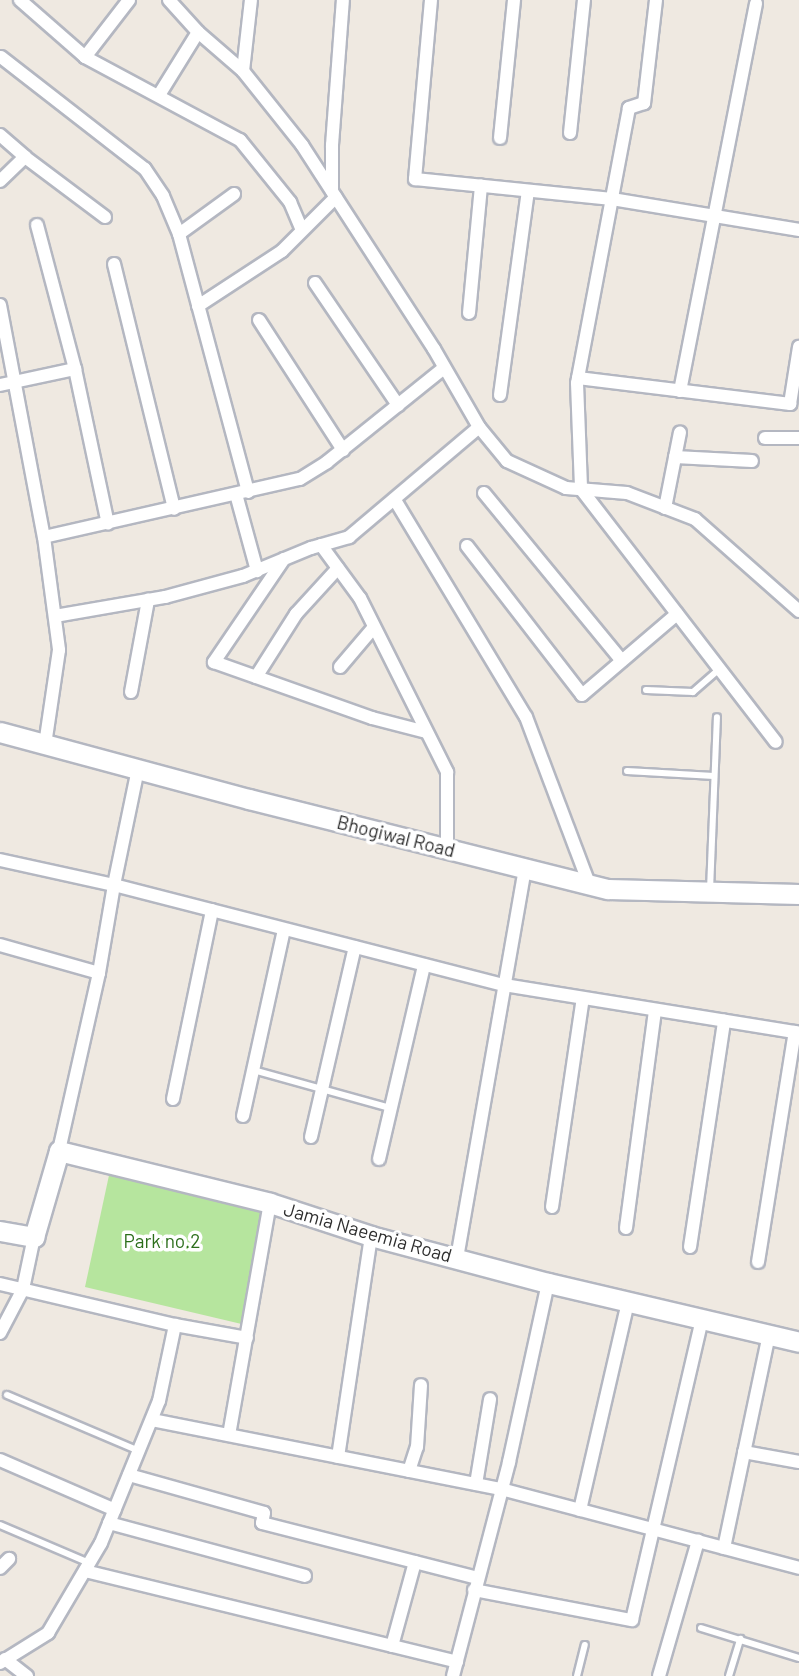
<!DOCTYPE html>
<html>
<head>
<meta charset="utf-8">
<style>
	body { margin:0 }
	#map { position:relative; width:799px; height:1676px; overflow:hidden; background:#efe9e1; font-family:Barlow,sans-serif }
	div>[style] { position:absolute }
	.green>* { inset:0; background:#b6e59e }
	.roads { filter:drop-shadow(2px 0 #b4b7c1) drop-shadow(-2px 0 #b4b7c1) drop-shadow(0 2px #b4b7c1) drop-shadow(0 -2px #b4b7c1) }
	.lane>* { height:6px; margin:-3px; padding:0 3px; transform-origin:3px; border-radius:3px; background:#fff }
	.street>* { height:12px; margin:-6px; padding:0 6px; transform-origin:6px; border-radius:6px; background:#fff }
	.secondary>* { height:19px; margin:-9.5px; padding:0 9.5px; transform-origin:9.5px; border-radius:9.5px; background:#fff }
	span { translate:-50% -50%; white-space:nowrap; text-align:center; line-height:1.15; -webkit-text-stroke:7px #fff; paint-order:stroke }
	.street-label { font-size:19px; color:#2e2e2e }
	.park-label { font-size:19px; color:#2c6e1b }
</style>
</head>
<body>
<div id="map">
	<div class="green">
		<div style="clip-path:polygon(111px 1166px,270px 1203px,250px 1326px,85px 1287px)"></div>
	</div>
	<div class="roads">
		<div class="lane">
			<div style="left:646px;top:690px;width:47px;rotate:2.4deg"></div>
			<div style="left:693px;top:692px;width:35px;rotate:-41deg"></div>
			<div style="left:627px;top:771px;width:87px;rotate:3.3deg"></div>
			<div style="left:710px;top:890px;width:173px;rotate:-87.7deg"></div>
			<div style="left:253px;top:1070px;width:142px;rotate:15.5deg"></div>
			<div style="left:7px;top:1395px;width:143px;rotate:23deg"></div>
			<div style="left:0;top:1525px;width:97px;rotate:23.1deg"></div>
			<div style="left:701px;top:1628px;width:102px;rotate:17deg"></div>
			<div style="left:577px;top:1676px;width:32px;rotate:-76deg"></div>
			<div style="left:729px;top:1676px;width:39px;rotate:-73deg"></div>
		</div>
		<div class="street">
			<div style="left:20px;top:0;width:86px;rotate:41.2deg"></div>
			<div style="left:85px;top:57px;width:176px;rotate:28.2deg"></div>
			<div style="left:240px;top:140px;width:80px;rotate:51.1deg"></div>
			<div style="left:290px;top:202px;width:30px;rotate:67deg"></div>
			<div style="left:169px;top:0;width:43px;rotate:47.8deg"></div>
			<div style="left:198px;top:32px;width:60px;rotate:40.9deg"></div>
			<div style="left:243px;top:71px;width:95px;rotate:51.4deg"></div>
			<div style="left:302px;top:145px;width:243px;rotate:57.1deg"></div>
			<div style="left:434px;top:349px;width:90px;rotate:60deg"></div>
			<div style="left:479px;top:427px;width:44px;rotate:50.5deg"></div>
			<div style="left:507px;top:461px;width:65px;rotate:24.6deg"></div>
			<div style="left:566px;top:488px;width:61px;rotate:4.7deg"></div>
			<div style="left:627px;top:493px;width:73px;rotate:20.9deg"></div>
			<div style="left:695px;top:519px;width:139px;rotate:41.5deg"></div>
			<div style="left:431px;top:0;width:180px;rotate:95.1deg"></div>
			<div style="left:415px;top:179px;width:198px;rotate:5.8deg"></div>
			<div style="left:612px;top:199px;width:190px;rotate:9.4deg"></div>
			<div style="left:656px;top:0;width:104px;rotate:96.6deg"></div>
			<div style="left:644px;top:103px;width:16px;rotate:162deg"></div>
			<div style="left:629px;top:108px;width:280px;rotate:100.7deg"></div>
			<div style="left:577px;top:383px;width:106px;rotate:87.8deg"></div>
			<div style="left:581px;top:489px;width:319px;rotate:52.4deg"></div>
			<div style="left:1px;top:57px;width:182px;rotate:37.9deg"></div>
			<div style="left:145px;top:169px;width:32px;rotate:56deg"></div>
			<div style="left:163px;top:196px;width:41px;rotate:67.2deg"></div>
			<div style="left:179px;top:234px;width:267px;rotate:75deg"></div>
			<div style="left:85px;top:57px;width:72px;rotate:-52.3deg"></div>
			<div style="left:243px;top:71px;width:71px;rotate:-83.6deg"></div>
			<div style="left:159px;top:95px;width:74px;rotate:-58.2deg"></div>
			<div style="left:570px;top:133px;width:134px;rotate:-84deg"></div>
			<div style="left:0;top:135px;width:33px;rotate:41deg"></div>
			<div style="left:500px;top:138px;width:139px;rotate:-84.2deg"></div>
			<div style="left:0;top:181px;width:35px;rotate:-44deg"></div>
			<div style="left:25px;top:157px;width:100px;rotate:36.9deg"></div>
			<div style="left:332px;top:191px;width:46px;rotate:-90deg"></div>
			<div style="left:332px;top:145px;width:145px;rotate:-85.7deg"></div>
			<div style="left:37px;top:225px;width:149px;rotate:75.2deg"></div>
			<div style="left:75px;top:369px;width:158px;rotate:78deg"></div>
			<div style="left:179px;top:234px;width:68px;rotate:-36deg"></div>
			<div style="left:114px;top:264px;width:252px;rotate:76.2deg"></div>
			<div style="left:315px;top:283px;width:148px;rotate:55.8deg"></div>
			<div style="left:0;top:305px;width:236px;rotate:79.3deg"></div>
			<div style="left:44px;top:537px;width:114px;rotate:82.4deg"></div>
			<div style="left:59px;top:650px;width:96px;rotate:98.4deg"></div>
			<div style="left:198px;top:306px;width:100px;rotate:-33.2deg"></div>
			<div style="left:282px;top:251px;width:76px;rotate:-45deg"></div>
			<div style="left:469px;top:313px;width:128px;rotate:-84.6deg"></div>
			<div style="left:259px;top:320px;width:155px;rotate:57.1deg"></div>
			<div style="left:578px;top:378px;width:214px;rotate:7deg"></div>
			<div style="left:790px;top:404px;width:58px;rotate:-81deg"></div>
			<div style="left:0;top:385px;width:77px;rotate:-12deg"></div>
			<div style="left:680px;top:391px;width:395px;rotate:-78.9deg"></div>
			<div style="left:500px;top:395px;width:206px;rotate:-82.2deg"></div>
			<div style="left:765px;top:438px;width:34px"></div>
			<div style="left:675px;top:457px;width:77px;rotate:3deg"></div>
			<div style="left:484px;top:493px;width:217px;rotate:50.6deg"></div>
			<div style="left:236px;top:494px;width:80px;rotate:74.7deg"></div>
			<div style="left:395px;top:500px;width:253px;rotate:58.9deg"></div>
			<div style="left:526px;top:717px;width:178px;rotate:69.3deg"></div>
			<div style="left:665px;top:508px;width:77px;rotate:-78.8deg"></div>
			<div style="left:44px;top:537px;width:262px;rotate:-12.8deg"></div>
			<div style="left:300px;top:479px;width:32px;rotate:-32deg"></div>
			<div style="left:327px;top:462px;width:150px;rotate:-38.8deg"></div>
			<div style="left:321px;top:545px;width:66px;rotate:53.7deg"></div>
			<div style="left:360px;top:598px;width:195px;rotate:63.4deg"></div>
			<div style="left:447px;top:772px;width:76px;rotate:90deg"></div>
			<div style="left:467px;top:546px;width:188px;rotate:52.3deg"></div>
			<div style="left:582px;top:695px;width:125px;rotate:-40.5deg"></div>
			<div style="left:284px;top:559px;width:125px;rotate:124.2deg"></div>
			<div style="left:214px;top:662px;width:168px;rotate:19.5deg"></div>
			<div style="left:372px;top:718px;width:56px;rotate:14.5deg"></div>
			<div style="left:55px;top:616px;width:112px;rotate:-9.8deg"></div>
			<div style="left:165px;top:597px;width:81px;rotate:-15.1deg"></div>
			<div style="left:243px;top:576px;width:74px;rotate:-22.4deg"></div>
			<div style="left:311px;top:548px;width:40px;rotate:-16deg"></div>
			<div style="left:349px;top:537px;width:170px;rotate:-40.2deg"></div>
			<div style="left:340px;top:667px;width:52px;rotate:-49.6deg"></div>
			<div style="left:256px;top:677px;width:75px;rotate:-57.6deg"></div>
			<div style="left:296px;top:614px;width:62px;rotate:-47.6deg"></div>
			<div style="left:131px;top:692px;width:94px;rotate:-79.5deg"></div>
			<div style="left:138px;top:769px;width:118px;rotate:101.7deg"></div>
			<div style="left:114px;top:885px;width:403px;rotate:14.4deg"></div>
			<div style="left:504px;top:985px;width:299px;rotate:9.2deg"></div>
			<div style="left:0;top:860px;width:117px;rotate:12.4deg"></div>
			<div style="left:114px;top:885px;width:89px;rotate:99.7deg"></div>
			<div style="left:99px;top:973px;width:182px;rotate:102.7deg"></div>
			<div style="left:0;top:945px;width:103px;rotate:15.8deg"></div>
			<div style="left:173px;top:1099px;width:193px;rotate:-78.3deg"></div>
			<div style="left:243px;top:1116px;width:191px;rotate:-77.6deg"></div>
			<div style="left:311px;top:1137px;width:195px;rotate:-77deg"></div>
			<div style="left:379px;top:1159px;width:199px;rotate:-76.9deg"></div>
			<div style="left:552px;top:1207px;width:211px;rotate:-81.6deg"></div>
			<div style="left:626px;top:1228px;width:220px;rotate:-82.4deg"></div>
			<div style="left:690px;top:1247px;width:229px;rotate:-81.4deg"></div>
			<div style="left:457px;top:1258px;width:396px;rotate:-80.1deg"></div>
			<div style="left:758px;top:1262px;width:233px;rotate:-80.9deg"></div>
			<div style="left:0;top:1284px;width:180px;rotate:13.2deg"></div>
			<div style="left:175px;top:1325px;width:73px;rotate:10.2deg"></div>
			<div style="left:0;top:1333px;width:50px;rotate:-62.4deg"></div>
			<div style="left:23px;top:1289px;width:53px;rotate:-78.1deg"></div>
			<div style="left:152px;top:1420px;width:356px;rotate:11.2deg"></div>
			<div style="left:501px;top:1489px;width:308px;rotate:14.8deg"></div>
			<div style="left:229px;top:1435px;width:236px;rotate:-80deg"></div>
			<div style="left:744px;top:1452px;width:56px;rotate:10.3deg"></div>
			<div style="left:338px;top:1457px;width:223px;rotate:-81.5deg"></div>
			<div style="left:0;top:1460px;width:125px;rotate:23.5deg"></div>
			<div style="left:409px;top:1471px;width:25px;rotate:-72deg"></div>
			<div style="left:417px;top:1447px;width:62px;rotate:-86.3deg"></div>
			<div style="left:129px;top:1475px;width:140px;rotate:15.7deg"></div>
			<div style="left:264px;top:1513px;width:10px;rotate:101deg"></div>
			<div style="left:262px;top:1523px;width:222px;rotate:14.3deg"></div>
			<div style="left:476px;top:1484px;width:86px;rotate:-80.6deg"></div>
			<div style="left:580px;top:1510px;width:213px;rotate:-77deg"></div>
			<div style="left:109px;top:1523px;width:203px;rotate:15.1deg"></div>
			<div style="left:724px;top:1548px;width:218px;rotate:-78.1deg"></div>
			<div style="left:0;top:1568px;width:13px;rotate:-45deg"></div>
			<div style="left:85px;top:1571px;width:383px;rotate:13.7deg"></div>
			<div style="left:474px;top:1590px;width:161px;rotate:10.8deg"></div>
			<div style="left:632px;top:1620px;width:309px;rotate:-76.9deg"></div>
			<div style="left:392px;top:1646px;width:87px;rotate:-74.7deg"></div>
			<div style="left:5px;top:1659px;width:28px;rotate:38deg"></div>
			<div style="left:0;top:1663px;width:57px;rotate:-32deg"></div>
			<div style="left:48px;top:1633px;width:104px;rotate:-59.5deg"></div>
			<div style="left:101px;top:1543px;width:153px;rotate:-67.8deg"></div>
			<div style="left:159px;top:1401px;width:78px;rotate:-78.1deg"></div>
			<div style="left:453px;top:1676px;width:221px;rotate:-75.3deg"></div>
			<div style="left:509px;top:1462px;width:183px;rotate:-77.7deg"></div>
			<div style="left:659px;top:1676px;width:141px;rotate:-73.9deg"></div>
		</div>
		<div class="secondary">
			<div style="left:0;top:732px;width:258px;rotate:15.1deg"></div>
			<div style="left:249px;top:799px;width:370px;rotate:14.1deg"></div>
			<div style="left:608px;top:889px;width:191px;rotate:1.5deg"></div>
			<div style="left:0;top:1231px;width:35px;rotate:10deg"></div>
			<div style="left:34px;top:1237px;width:90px;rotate:-73.8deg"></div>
			<div style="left:59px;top:1151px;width:217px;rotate:13.8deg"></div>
			<div style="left:270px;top:1203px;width:106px;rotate:18.1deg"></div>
			<div style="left:371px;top:1236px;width:183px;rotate:14.9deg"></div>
			<div style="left:548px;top:1283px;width:258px;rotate:13.2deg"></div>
		</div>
	</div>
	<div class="street-label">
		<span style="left:396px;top:836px;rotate:14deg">Bhogiwal Road</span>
		<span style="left:368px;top:1232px;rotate:16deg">Jamia Naeemia Road</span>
	</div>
	<div class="park-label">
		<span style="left:162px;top:1241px">Park no.2</span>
	</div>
</div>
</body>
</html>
